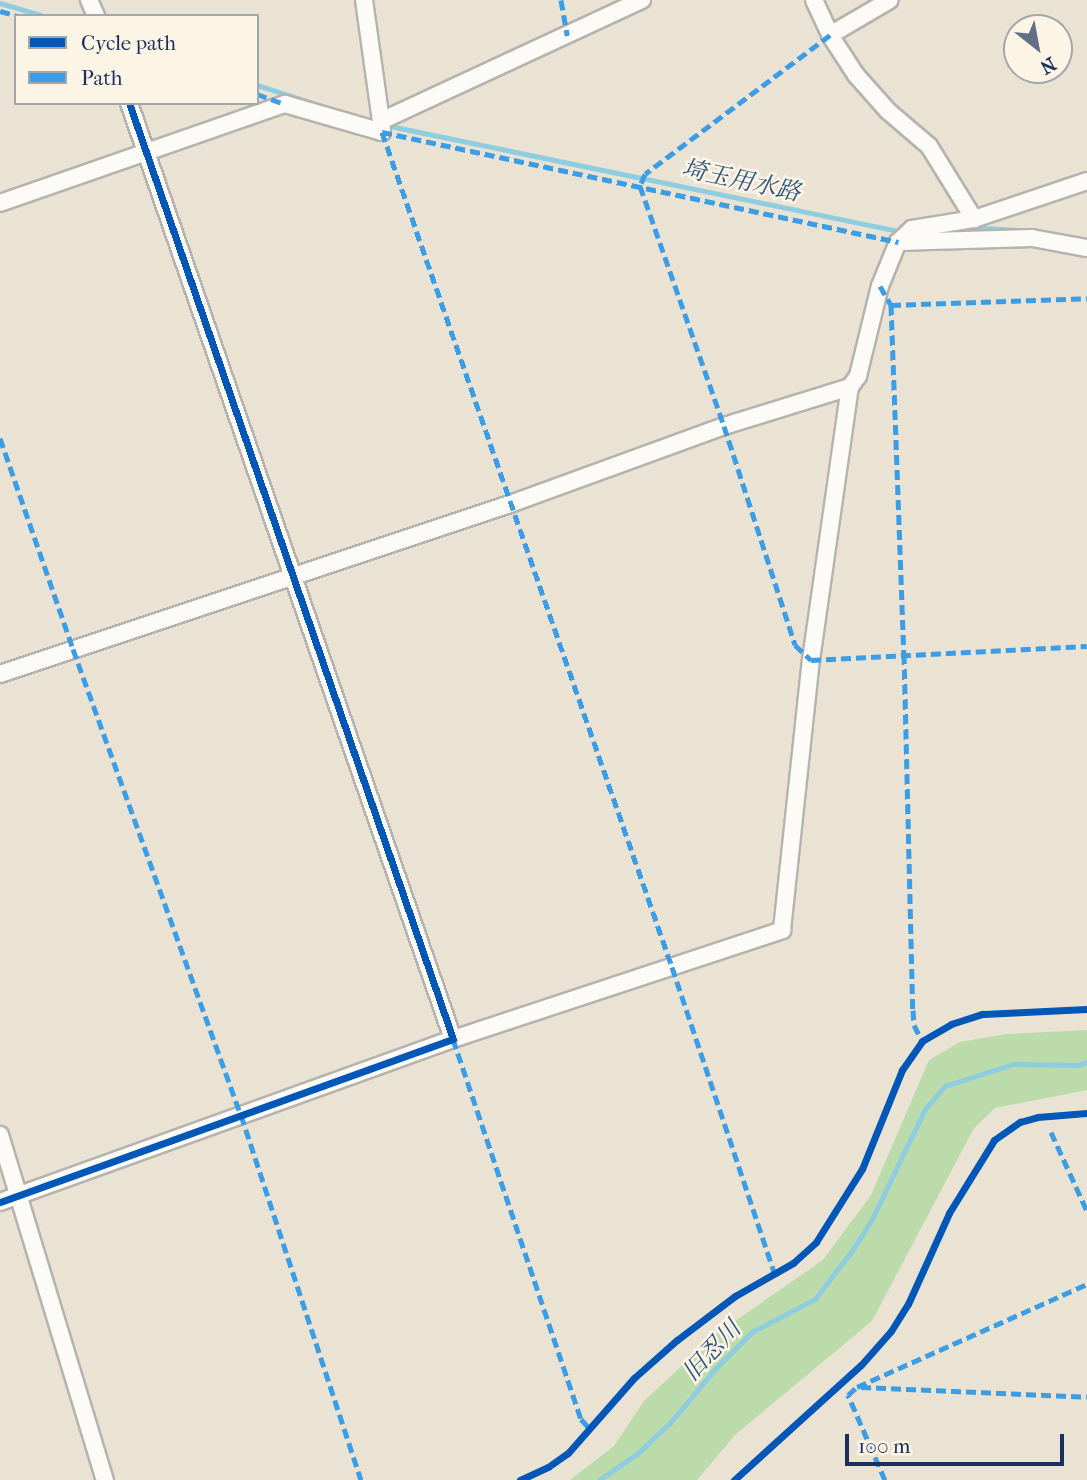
<!DOCTYPE html>
<html>
<head>
<meta charset="utf-8">
<style>
	body { margin:0 }
	#map { position:relative; width:1087px; height:1480px; overflow:hidden; background:#eae2d3; font-family:"IM FELL French Canon","Noto Serif JP",serif }
	div>[style] { position:absolute }
	.green>* { inset:0; background:#bcdbab }
	.stream>* { height:4.5px; margin:-2.25px; padding:0 2.25px; transform-origin:2.25px; border-radius:2.25px; background:#8ecce0 }
	.roads { filter:drop-shadow(2px 0 #b6b3ae) drop-shadow(-2px 0 #b6b3ae) drop-shadow(0 2px #b6b3ae) drop-shadow(0 -2px #b6b3ae) }
	.minor>* { height:16px; margin:-8px; padding:0 8px; transform-origin:8px; border-radius:8px; background:#fcfbf8 }
	.quiet>* { height:5px; margin-top:-2.5px; transform-origin:0; background:repeating-linear-gradient(90deg,#3b9de6 0 10px,transparent 0 15px) }
	.cycleway>* { height:7px; margin:-3.5px; padding:0 3.5px; transform-origin:3.5px; border-radius:3.5px; background:#0057b8 }
	span { translate:-50% -50%; white-space:nowrap; text-align:center; line-height:1.15; -webkit-text-stroke:5px #fcf5e5; paint-order:stroke }
	.water-label { font-size:24px; color:#2e5480; font-style:italic }
	.legend { position:absolute; left:14px; top:14px; width:245px; height:91px; box-sizing:border-box; background:#fcf5e5; border:2px solid #a2a6af; margin:0; padding:9px 12px; list-style:none; font-size:21px; color:#1b2f5e }
	.legend li { display:flex; align-items:center; gap:14px; height:35px }
	.legend b { width:35px; border:2px solid #a2a6af }
	.north { position:absolute; left:1003px; top:14px; width:70px; height:70px; box-sizing:border-box; background:#fcf5e5; border:2px solid #a2a6af; border-radius:50%; rotate:149deg; font-size:19px; font-weight:700; line-height:28px; text-align:center; color:#1b2f5e }
	.north::after { content:''; display:block; margin:auto; width:24px; height:32px; background:#636e87; clip-path:polygon(50% 0,100% 100%,50% 72%,0 100%) }
	.scale { position:absolute; left:845px; top:1434px; width:219px; height:32px; box-sizing:border-box; border:4px solid #1b2f5e; border-top:0; padding-left:9px; font-size:21px; line-height:24px; white-space:nowrap; color:#1b2f5e; -webkit-text-stroke:5px #fcf5e5; paint-order:stroke }
</style>
</head>
<body>
<div id="map">
	<div class="green">
		<div style="clip-path:polygon(1087px 1030px,1087px 1090px,995px 1108px,974px 1128px,872px 1321px,736px 1434px,697px 1480px,570px 1480px,614px 1446px,644px 1401px,715px 1335px,823px 1260px,871px 1195px,929px 1060px,960px 1042px,1006px 1034px)"></div>
	</div>
	<div class="stream">
		<div style="left:0;top:3px;width:46px;rotate:16.5deg"></div>
		<div style="left:257px;top:85px;width:90px;rotate:18deg"></div>
		<div style="left:390px;top:126px;width:524px;rotate:11.67deg"></div>
		<div style="left:932px;top:233px;width:52px;rotate:-5.5deg"></div>
		<div style="left:984px;top:228px;width:51px;rotate:3.4deg"></div>
		<div style="left:599px;top:1480px;width:46px;rotate:-34.4deg"></div>
		<div style="left:637px;top:1454px;width:45px;rotate:-43.2deg"></div>
		<div style="left:670px;top:1423px;width:72px;rotate:-50.1deg"></div>
		<div style="left:716px;top:1368px;width:51px;rotate:-45deg"></div>
		<div style="left:752px;top:1332px;width:71px;rotate:-27.6deg"></div>
		<div style="left:815px;top:1299px;width:64px;rotate:-52.6deg"></div>
		<div style="left:854px;top:1248px;width:36px;rotate:-58deg"></div>
		<div style="left:873px;top:1217px;width:120px;rotate:-64.3deg"></div>
		<div style="left:925px;top:1109px;width:30px;rotate:-49deg"></div>
		<div style="left:945px;top:1086px;width:71px;rotate:-17.9deg"></div>
		<div style="left:1013px;top:1064px;width:65px;rotate:0.9deg"></div>
		<div style="left:1078px;top:1065px;width:9px;rotate:-18deg"></div>
	</div>
	<div class="roads">
		<div class="minor">
			<div style="left:89px;top:0;width:17px;rotate:66deg"></div>
			<div style="left:364px;top:0;width:122px;rotate:82deg"></div>
			<div style="left:381px;top:121px;width:288px;rotate:-24.9deg"></div>
			<div style="left:814px;top:0;width:38px;rotate:65deg"></div>
			<div style="left:830px;top:35px;width:48px;rotate:57deg"></div>
			<div style="left:856px;top:75px;width:48px;rotate:48.4deg"></div>
			<div style="left:888px;top:111px;width:54px;rotate:40.5deg"></div>
			<div style="left:929px;top:146px;width:86px;rotate:58.3deg"></div>
			<div style="left:830px;top:35px;width:69px;rotate:-30.3deg"></div>
			<div style="left:0;top:203px;width:302px;rotate:-19.2deg"></div>
			<div style="left:285px;top:104px;width:101px;rotate:16.1deg"></div>
			<div style="left:382px;top:132px;width:11px;rotate:-95deg"></div>
			<div style="left:898px;top:242px;width:19px;rotate:-43deg"></div>
			<div style="left:912px;top:229px;width:63px;rotate:-9.2deg"></div>
			<div style="left:974px;top:219px;width:119px;rotate:-18.6deg"></div>
			<div style="left:0;top:674px;width:538px;rotate:-18.43deg"></div>
			<div style="left:510px;top:504px;width:228px;rotate:-20deg"></div>
			<div style="left:724px;top:426px;width:132px;rotate:-17.2deg"></div>
			<div style="left:453px;top:1039px;width:347px;rotate:-18.3deg"></div>
			<div style="left:782px;top:930px;width:272px;rotate:-83.9deg"></div>
			<div style="left:811px;top:660px;width:276px;rotate:-81.9deg"></div>
			<div style="left:850px;top:387px;width:14px;rotate:-54deg"></div>
			<div style="left:858px;top:376px;width:93px;rotate:-76.3deg"></div>
			<div style="left:880px;top:286px;width:48px;rotate:-67.8deg"></div>
			<div style="left:898px;top:242px;width:134px;rotate:-1.7deg"></div>
			<div style="left:1032px;top:238px;width:56px;rotate:10.3deg"></div>
			<div style="left:0;top:1135px;width:361px;rotate:73.1deg"></div>
			<div style="left:0;top:1202px;width:481px;rotate:-19.8deg"></div>
			<div style="left:453px;top:1039px;width:990px;rotate:-109.09deg"></div>
		</div>
	</div>
	<div class="quiet">
		<div style="left:561px;top:0;width:36px;rotate:80deg"></div>
		<div style="left:0;top:11px;width:18px;rotate:16deg"></div>
		<div style="left:830px;top:35px;width:231px;rotate:143.1deg"></div>
		<div style="left:645px;top:174px;width:13px;rotate:113deg"></div>
		<div style="left:640px;top:186px;width:254px;rotate:70.7deg"></div>
		<div style="left:724px;top:426px;width:230px;rotate:72deg"></div>
		<div style="left:795px;top:645px;width:22px;rotate:43deg"></div>
		<div style="left:811px;top:660px;width:276px;rotate:-2.9deg"></div>
		<div style="left:257px;top:94px;width:30px;rotate:20deg"></div>
		<div style="left:382px;top:132px;width:884px;rotate:70.85deg"></div>
		<div style="left:672px;top:967px;width:324px;rotate:71.5deg"></div>
		<div style="left:382px;top:132px;width:528px;rotate:12.03deg"></div>
		<div style="left:880px;top:286px;width:22px;rotate:60deg"></div>
		<div style="left:891px;top:305px;width:349px;rotate:87.9deg"></div>
		<div style="left:904px;top:654px;width:356px;rotate:88.6deg"></div>
		<div style="left:913px;top:1010px;width:15px;rotate:86deg"></div>
		<div style="left:914px;top:1025px;width:18px;rotate:63deg"></div>
		<div style="left:891px;top:305px;width:196px;rotate:-2deg"></div>
		<div style="left:0;top:438px;width:223px;rotate:70.9deg"></div>
		<div style="left:73px;top:649px;width:495px;rotate:70.2deg"></div>
		<div style="left:241px;top:1115px;width:384px;rotate:71.8deg"></div>
		<div style="left:453px;top:1039px;width:401px;rotate:71.4deg"></div>
		<div style="left:581px;top:1419px;width:13px;rotate:48deg"></div>
		<div style="left:1051px;top:1132px;width:87px;rotate:65.5deg"></div>
		<div style="left:861px;top:1387px;width:226px;rotate:2.5deg"></div>
		<div style="left:885px;top:1480px;width:93px;rotate:-113.5deg"></div>
		<div style="left:848px;top:1395px;width:12px;rotate:-42deg"></div>
		<div style="left:857px;top:1387px;width:252px;rotate:-24.1deg"></div>
	</div>
	<div class="cycleway">
		<div style="left:0;top:1202px;width:481px;rotate:-19.8deg"></div>
		<div style="left:453px;top:1039px;width:990px;rotate:-109.09deg"></div>
		<div style="left:520px;top:1480px;width:31px;rotate:-25deg"></div>
		<div style="left:548px;top:1467px;width:24px;rotate:-35deg"></div>
		<div style="left:568px;top:1453px;width:100px;rotate:-48.7deg"></div>
		<div style="left:634px;top:1378px;width:57px;rotate:-41.5deg"></div>
		<div style="left:677px;top:1340px;width:73px;rotate:-37.2deg"></div>
		<div style="left:735px;top:1296px;width:67px;rotate:-29.6deg"></div>
		<div style="left:793px;top:1263px;width:31px;rotate:-42deg"></div>
		<div style="left:816px;top:1242px;width:86px;rotate:-57.8deg"></div>
		<div style="left:862px;top:1169px;width:107px;rotate:-68deg"></div>
		<div style="left:902px;top:1070px;width:35px;rotate:-55deg"></div>
		<div style="left:922px;top:1041px;width:34px;rotate:-30deg"></div>
		<div style="left:951px;top:1024px;width:33px;rotate:-18deg"></div>
		<div style="left:982px;top:1014px;width:105px;rotate:-2.7deg"></div>
		<div style="left:734px;top:1480px;width:171px;rotate:-42.2deg"></div>
		<div style="left:861px;top:1365px;width:45px;rotate:-48.6deg"></div>
		<div style="left:891px;top:1331px;width:32px;rotate:-58deg"></div>
		<div style="left:908px;top:1304px;width:100px;rotate:-65.7deg"></div>
		<div style="left:949px;top:1213px;width:86px;rotate:-58.3deg"></div>
		<div style="left:994px;top:1140px;width:32px;rotate:-35deg"></div>
		<div style="left:1020px;top:1122px;width:19px;rotate:-16deg"></div>
		<div style="left:1038px;top:1117px;width:49px;rotate:-4.7deg"></div>
	</div>
	<div class="water-label">
		<span style="left:741px;top:181px;rotate:12deg">埼玉用水路</span>
		<span style="left:712px;top:1351px;rotate:-47deg">旧忍川</span>
	</div>
	<ul class="legend">
	<li><b style="height:9px;background:#0057b8"></b>Cycle path</li>
	<li><b style="height:9px;background:#3b9de6"></b>Path</li>
	</ul>
	<div class="north">N</div>
	<div class="scale">100 m</div>
</div>
</body>
</html>
